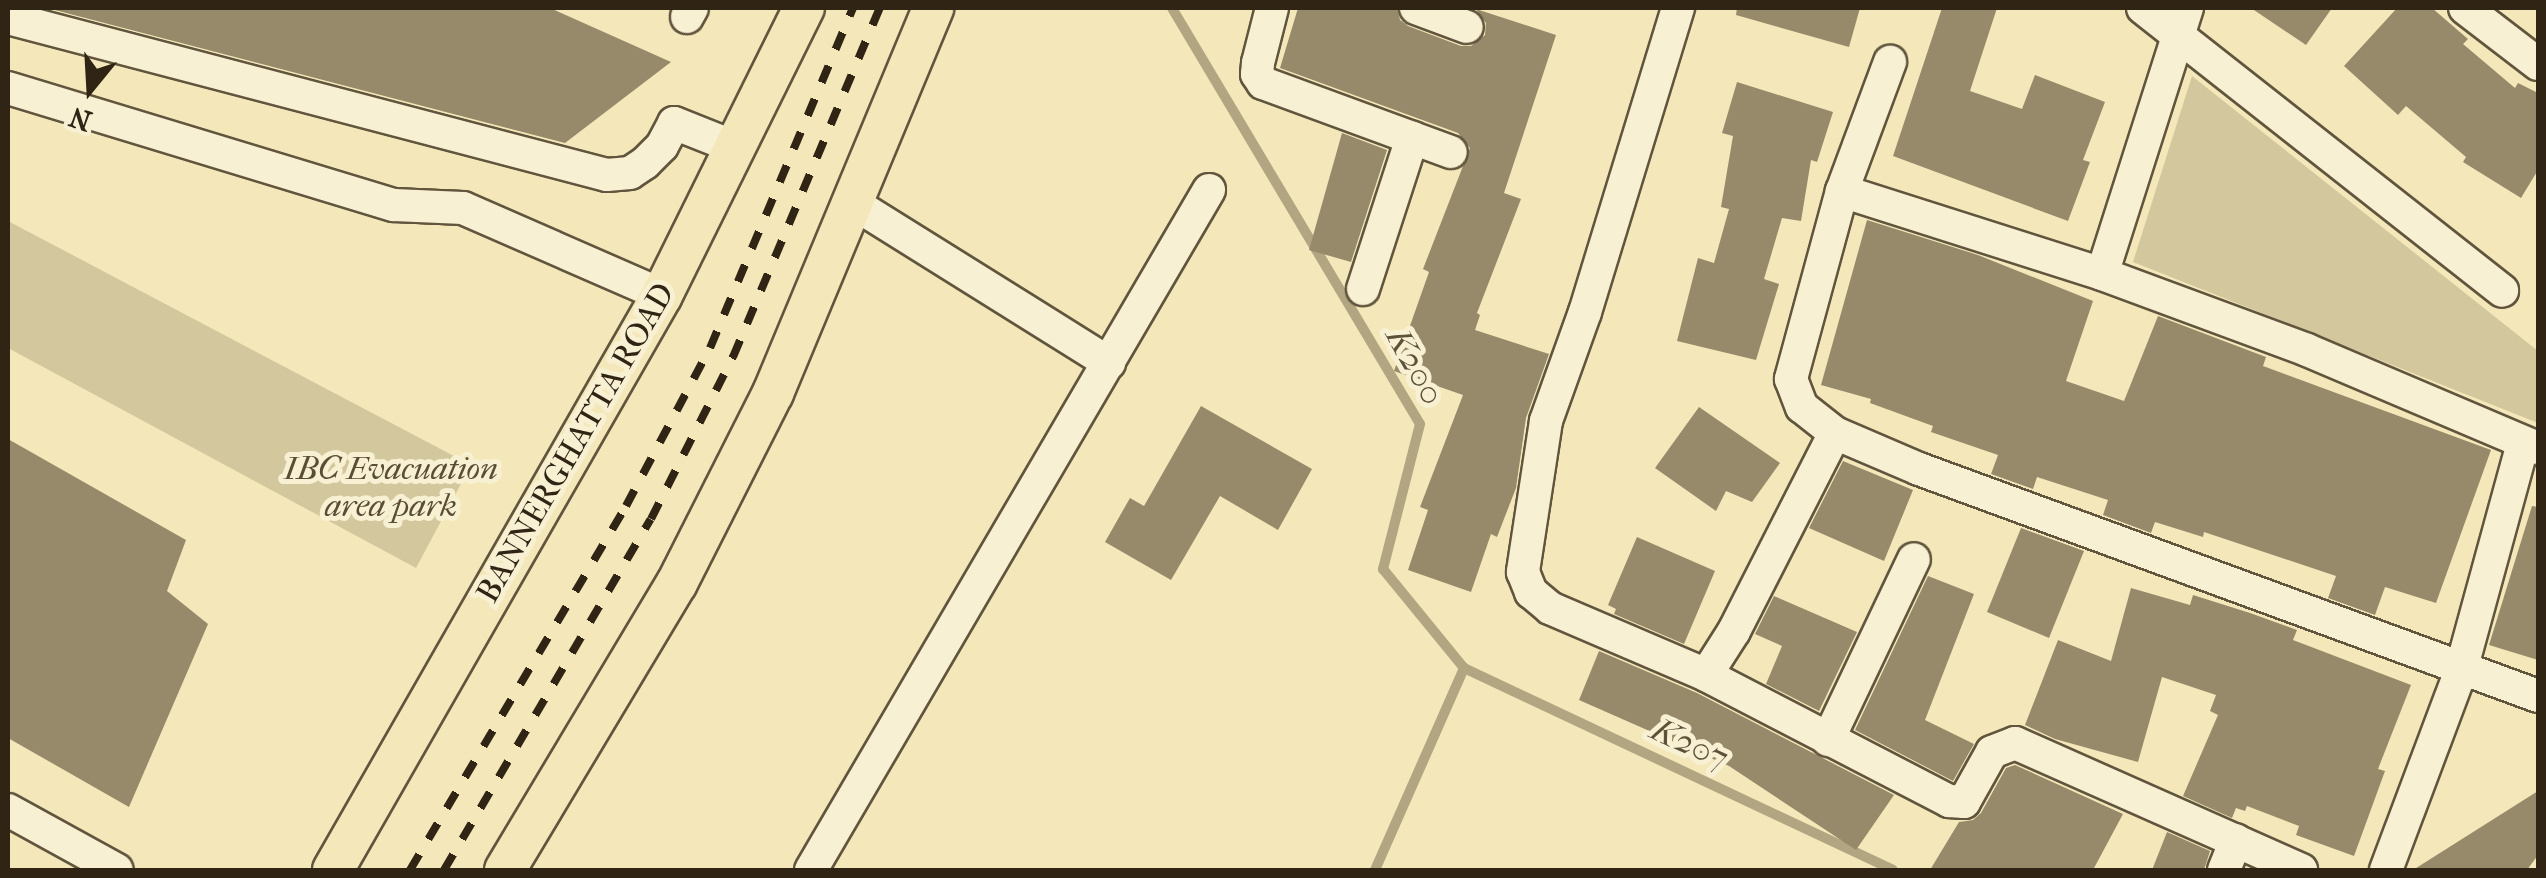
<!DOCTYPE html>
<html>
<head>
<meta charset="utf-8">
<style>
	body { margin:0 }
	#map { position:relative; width:2546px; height:878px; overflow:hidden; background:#f4e8ba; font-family:"IM FELL French Canon",serif }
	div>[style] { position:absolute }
	.green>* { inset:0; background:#d3c79e }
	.stream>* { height:10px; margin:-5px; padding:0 5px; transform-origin:5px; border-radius:5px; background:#b1a582 }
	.building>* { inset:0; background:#968a6a }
	.roads { filter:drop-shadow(2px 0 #61553e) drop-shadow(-2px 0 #61553e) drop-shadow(0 2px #61553e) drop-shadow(0 -2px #61553e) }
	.minor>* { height:32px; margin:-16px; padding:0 16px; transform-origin:16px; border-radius:16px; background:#f8f0d2 }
	.major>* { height:40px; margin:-20px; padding:0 20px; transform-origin:20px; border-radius:20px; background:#f4e8ba }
	.rail>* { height:8px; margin-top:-4px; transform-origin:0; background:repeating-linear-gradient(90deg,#302414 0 18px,transparent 0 36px) }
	span { translate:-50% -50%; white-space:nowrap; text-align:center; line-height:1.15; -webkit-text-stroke:10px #f8f0d2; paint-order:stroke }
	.street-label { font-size:32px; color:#302414 }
	.park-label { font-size:32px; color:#594d36; font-style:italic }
	.water-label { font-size:35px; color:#5d513a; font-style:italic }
	.frame { position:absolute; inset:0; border:10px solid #302414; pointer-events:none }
	.north { position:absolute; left:40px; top:40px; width:100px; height:100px; -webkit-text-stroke:8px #f8f0d2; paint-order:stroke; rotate:198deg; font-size:28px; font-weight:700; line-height:40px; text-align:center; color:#302414 }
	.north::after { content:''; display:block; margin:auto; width:35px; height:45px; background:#302414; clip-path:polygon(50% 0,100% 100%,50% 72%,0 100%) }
</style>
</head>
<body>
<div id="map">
	<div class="green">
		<div style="clip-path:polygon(2192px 76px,2538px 351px,2538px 423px,2133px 262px)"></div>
		<div style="clip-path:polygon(8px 221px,471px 465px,416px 568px,8px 348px)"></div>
	</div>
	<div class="stream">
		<div style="left:1172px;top:8px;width:484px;rotate:59.2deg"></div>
		<div style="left:1420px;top:424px;width:150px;rotate:104.3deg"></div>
		<div style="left:1383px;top:569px;width:128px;rotate:50.7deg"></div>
		<div style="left:1464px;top:668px;width:474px;rotate:25.2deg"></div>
		<div style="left:1375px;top:870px;width:221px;rotate:-66.2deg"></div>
	</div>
	<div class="building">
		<div style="clip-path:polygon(47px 8px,550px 8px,671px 62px,565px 143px)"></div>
		<div style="clip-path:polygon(1298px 8px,1397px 8px,1400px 20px,1408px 26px,1461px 46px,1471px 46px,1485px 35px,1486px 23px,1476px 9px,1556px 35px,1504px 193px,1521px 199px,1477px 313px,1480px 315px,1475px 330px,1549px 354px,1526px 418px,1516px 488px,1497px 537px,1491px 534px,1471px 592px,1408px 570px,1428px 510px,1420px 507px,1463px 395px,1394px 371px,1429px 272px,1423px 269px,1470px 148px,1458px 133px,1280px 68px)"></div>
		<div style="clip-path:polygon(1737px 8px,1860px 8px,1849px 47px,1736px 15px)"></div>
		<div style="clip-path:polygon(1942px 8px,1997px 8px,1970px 91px,2022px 109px,2035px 75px,2105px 102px,2083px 160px,2090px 162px,2068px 221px,1893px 156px)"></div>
		<div style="clip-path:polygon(2251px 8px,2332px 8px,2306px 45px)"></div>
		<div style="clip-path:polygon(2397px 8px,2432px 8px,2468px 39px,2463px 44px,2515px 88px,2518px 83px,2538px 93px,2538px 170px,2521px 198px,2463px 162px,2466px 157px,2406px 106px,2398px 115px,2344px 66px)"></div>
		<div style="clip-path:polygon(1737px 82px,1833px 112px,1817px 162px,1811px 160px,1801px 221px,1782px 218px,1764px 279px,1779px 284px,1756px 360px,1677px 341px,1698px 258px,1714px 263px,1729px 209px,1721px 207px,1733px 136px,1722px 133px)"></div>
		<div style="clip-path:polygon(1342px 133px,1387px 150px,1351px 262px,1309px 250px)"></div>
		<div style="clip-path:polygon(1867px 220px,1978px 255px,2093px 301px,2066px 381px,2124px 401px,2158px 316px,2266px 357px,2263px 366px,2491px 450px,2436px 603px,2385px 587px,2375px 615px,2328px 598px,2336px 576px,2204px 532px,2203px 537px,2155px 522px,2151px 533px,2103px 515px,2108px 500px,2037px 477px,2033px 489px,1991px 474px,1998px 455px,1931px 432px,1933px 426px,1870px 403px,1871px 399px,1821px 385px)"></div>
		<div style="clip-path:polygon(1201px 406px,1312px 469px,1278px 530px,1220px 496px,1171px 580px,1105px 542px,1130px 498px,1144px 506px)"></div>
		<div style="clip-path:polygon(1699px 407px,1780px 463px,1752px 502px,1726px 491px,1716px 511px,1655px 468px)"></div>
		<div style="clip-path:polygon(8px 439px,186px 540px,167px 591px,208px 624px,129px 807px,8px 738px)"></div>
		<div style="clip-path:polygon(1843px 461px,1913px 490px,1884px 561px,1809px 528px)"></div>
		<div style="clip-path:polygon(2532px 506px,2538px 507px,2538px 660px,2489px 645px)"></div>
		<div style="clip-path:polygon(2021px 528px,2084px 551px,2049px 638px,1987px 612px)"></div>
		<div style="clip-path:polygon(1637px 537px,1715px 571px,1684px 644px,1614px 614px,1616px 609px,1608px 605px)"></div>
		<div style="clip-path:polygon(1928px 576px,1974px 594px,1925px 720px,1974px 744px,1953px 781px,1855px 730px)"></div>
		<div style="clip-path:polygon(2131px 588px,2190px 605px,2193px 595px,2250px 613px,2297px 630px,2293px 640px,2411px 685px,2378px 769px,2385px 771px,2354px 856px,2296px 835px,2299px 826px,2247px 806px,2245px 811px,2236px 808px,2232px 818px,2183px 796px,2218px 715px,2210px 711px,2216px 695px,2162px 677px,2138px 762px,2055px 739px,2025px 725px,2058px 640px,2111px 661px)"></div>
		<div style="clip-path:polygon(1774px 596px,1857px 632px,1819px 711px,1766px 684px,1782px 646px,1755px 634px)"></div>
		<div style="clip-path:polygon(1599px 651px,1697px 693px,1894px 795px,1856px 850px,1729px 766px,1579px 700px)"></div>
		<div style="clip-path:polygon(2015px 765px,2123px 814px,2093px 870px,1930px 870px,1959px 822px,1973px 820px,1981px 813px,2006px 768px)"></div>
		<div style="clip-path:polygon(2538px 791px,2538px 855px,2527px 870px,2413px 870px)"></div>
		<div style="clip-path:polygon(2167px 832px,2210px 851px,2204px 870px,2152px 870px)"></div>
	</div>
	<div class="roads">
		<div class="minor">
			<div style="left:1272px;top:8px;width:57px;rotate:104.3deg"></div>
			<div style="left:1258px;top:63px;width:11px;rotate:95deg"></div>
			<div style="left:1257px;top:74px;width:11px;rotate:56deg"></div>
			<div style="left:1263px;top:83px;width:200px;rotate:20.2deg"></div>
			<div style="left:1416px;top:8px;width:54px;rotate:20.4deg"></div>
			<div style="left:1678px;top:8px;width:318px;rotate:107deg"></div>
			<div style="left:1585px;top:312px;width:116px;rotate:109.7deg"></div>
			<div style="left:1546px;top:421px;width:153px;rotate:98.7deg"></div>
			<div style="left:1523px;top:572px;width:22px;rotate:68deg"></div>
			<div style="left:1531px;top:592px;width:25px;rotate:40deg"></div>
			<div style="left:1550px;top:608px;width:170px;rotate:23.2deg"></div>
			<div style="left:1706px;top:675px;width:274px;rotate:27.4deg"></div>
			<div style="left:1949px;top:801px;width:15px;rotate:4deg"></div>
			<div style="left:1964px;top:802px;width:57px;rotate:-60.8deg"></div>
			<div style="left:1992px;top:752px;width:25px;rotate:-21deg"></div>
			<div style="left:2015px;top:743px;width:313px;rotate:23.9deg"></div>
			<div style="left:2143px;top:8px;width:457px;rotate:38.2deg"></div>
			<div style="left:2187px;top:8px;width:279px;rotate:107.7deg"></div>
			<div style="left:2102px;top:274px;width:219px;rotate:20.3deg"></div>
			<div style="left:2307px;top:350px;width:251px;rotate:23deg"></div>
			<div style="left:2465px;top:8px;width:92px;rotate:37.5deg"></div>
			<div style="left:687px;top:17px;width:10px;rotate:-61deg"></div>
			<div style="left:8px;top:18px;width:619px;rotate:14.69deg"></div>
			<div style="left:607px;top:175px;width:23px;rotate:-5deg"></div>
			<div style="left:630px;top:173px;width:18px;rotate:-34deg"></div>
			<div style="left:645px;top:163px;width:24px;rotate:-45deg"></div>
			<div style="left:662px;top:146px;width:26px;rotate:-62deg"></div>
			<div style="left:674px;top:123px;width:68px;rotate:21.6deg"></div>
			<div style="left:8px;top:88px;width:403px;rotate:16.9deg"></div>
			<div style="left:394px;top:205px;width:69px;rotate:2.5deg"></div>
			<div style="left:463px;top:208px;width:217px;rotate:23.6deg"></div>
			<div style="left:1842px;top:191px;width:138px;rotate:-69.6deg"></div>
			<div style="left:853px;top:203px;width:302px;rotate:32deg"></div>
			<div style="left:2102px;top:274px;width:273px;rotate:-162.3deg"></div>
			<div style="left:1842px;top:191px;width:195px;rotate:105.2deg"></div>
			<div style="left:1791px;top:379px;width:30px;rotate:69deg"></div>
			<div style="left:1802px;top:407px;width:42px;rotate:38.2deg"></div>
			<div style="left:1835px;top:433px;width:91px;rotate:23.2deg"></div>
			<div style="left:1919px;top:469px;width:659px;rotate:20.14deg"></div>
			<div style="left:1363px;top:289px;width:159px;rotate:-72deg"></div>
			<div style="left:1706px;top:675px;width:52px;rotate:-57.5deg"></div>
			<div style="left:1734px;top:631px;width:222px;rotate:-63deg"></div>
			<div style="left:1828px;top:740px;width:200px;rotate:-64.6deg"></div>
			<div style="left:8px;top:810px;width:124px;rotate:28.8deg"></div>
			<div style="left:811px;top:870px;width:788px;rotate:-59.66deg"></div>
			<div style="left:2224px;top:870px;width:32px;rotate:-68deg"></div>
			<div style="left:2386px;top:870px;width:214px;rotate:-69.4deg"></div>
			<div style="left:2461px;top:670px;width:235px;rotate:-74.7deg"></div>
		</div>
		<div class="major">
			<div style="left:333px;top:870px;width:662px;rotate:-60.22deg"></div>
			<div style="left:662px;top:295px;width:320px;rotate:-63.7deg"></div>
			<div style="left:505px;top:870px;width:335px;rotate:-59.1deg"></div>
			<div style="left:677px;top:583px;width:213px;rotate:-63.2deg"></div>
			<div style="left:773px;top:393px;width:417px;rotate:-67.4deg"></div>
		</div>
	</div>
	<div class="rail">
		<div style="left:410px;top:870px;width:423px;rotate:-59.3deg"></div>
		<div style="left:626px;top:506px;width:179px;rotate:-62deg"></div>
		<div style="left:710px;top:348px;width:369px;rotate:-67.2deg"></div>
		<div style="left:444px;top:870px;width:407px;rotate:-59.5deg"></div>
		<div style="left:651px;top:519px;width:182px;rotate:-63.2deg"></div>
		<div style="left:733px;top:357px;width:379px;rotate:-67.2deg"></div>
	</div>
	<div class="street-label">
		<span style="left:576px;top:443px;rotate:-60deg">BANNERGHATTA ROAD</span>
	</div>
	<div class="park-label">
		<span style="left:391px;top:488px">IBC Evacuation<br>area park</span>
	</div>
	<div class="water-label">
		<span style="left:1415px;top:366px;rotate:61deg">K200</span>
		<span style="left:1690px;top:744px;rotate:25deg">K207</span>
	</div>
	<div class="frame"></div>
	<div class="north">N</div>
</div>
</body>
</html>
